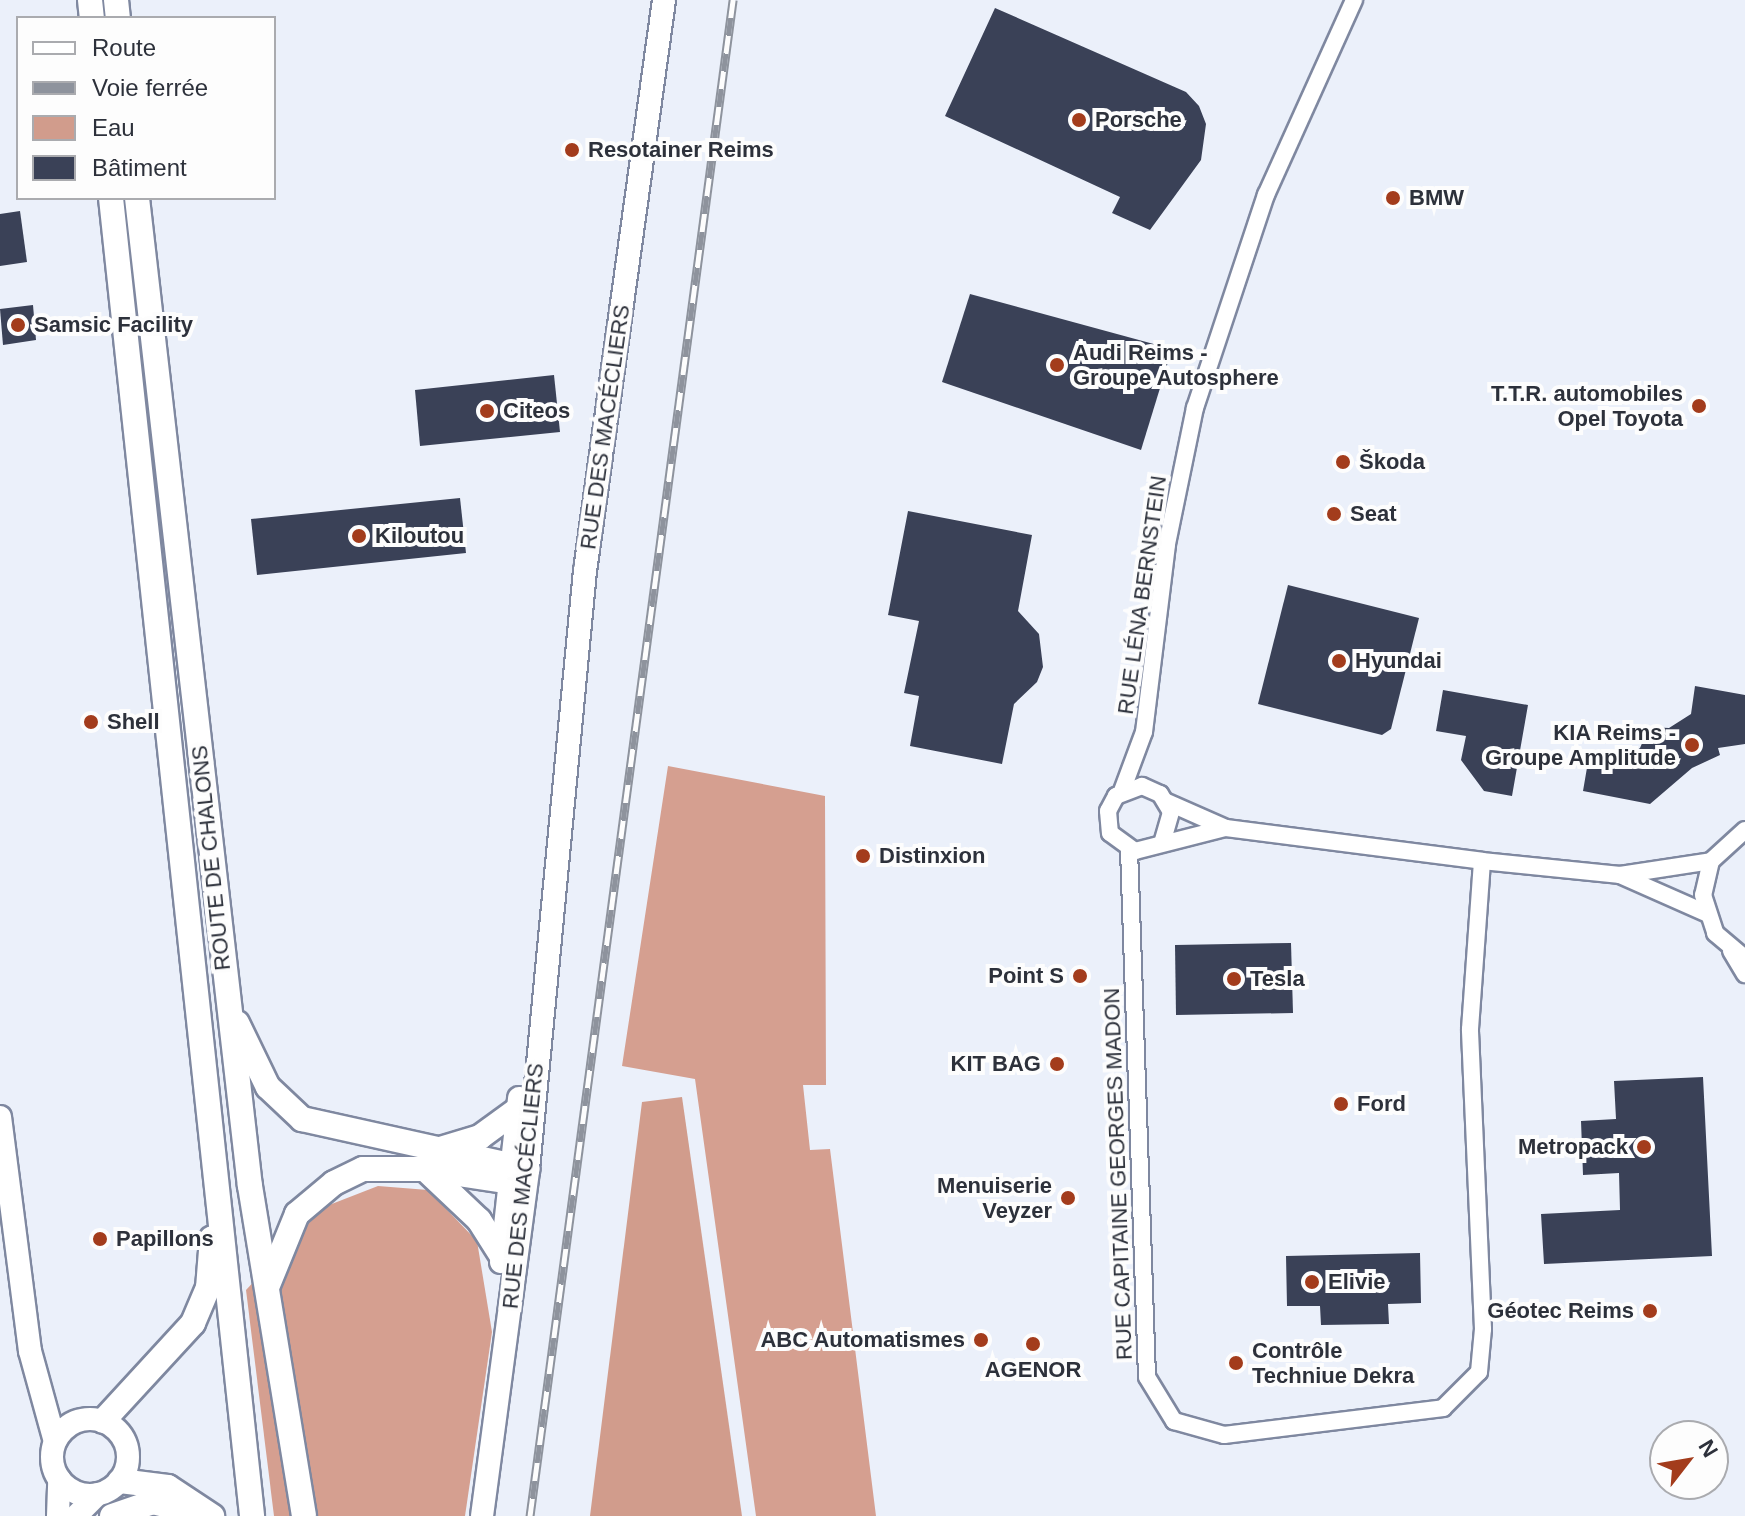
<!DOCTYPE html>
<html>
<head>
<meta charset="utf-8">
<style>
	body { margin:0 }
	#map { position:relative; width:1745px; height:1516px; overflow:hidden; background:#ebf0fa; font-family:Arial,sans-serif }
	div>[style] { position:absolute }
	.forest>* { inset:0; background:#d59f90 }
	.water>* { inset:0; background:#d19c8c }
	.building>* { inset:0; background:#3a4157 }
	.roads { filter:drop-shadow(2px 0 #7f88a0) drop-shadow(-2px 0 #7f88a0) drop-shadow(0 2px #7f88a0) drop-shadow(0 -2px #7f88a0) }
	.street>* { height:16px; margin:-8px; padding:0 8px; transform-origin:8px; border-radius:8px; background:#fff }
	.secondary>* { height:22px; margin:-11px; padding:0 11px; transform-origin:11px; border-radius:11px; background:#fff }
	.secondary>.ring { margin:-11px; padding:0; box-sizing:content-box; background:none; border:22px solid #fff; border-radius:50% }
	.primary>* { height:24px; margin:-12px; padding:0 12px; transform-origin:12px; border-radius:12px; background:#fff }
	.rail>* { height:9px; margin-top:-4.5px; transform-origin:0; background:repeating-linear-gradient(90deg,#fdfdfd 0 18px,#8e939d 0 36px); box-sizing:border-box; border-block:2px solid #8e939d }
	.dots>* { width:22px; height:22px; translate:-50% -50%; box-sizing:border-box; border:4px solid #fdfdfd; border-radius:50% }
	span { translate:-50% -50%; white-space:nowrap; text-align:center; line-height:1.15; -webkit-text-stroke:8px #fdfdfd; paint-order:stroke }
	.poi-label { font-size:22px; color:#2d313b; font-weight:700 }
	.left { translate:0 -50%; text-align:left }
	.right { translate:-100% -50%; text-align:right }
	.street-label { font-size:22px; color:#2d313b }
	.legend { position:absolute; left:16px; top:16px; width:260px; height:184px; box-sizing:border-box; background:#fdfdfd; border:2px solid #aaabaf; margin:0; padding:10px 14px; list-style:none; font-size:24px; color:#2d313b }
	.legend li { display:flex; align-items:center; gap:16px; height:40px }
	.legend b { width:40px; border:2px solid #aaabaf }
	.north { position:absolute; left:1649px; top:1420px; width:80px; height:80px; box-sizing:border-box; background:#fdfdfd; border:2px solid #aaabaf; border-radius:50%; rotate:59deg; font-size:22px; font-weight:700; line-height:32px; text-align:center; color:#2d313b }
	.north::after { content:''; display:block; margin:auto; width:28px; height:36px; background:#a33c1c; clip-path:polygon(50% 0,100% 100%,50% 72%,0 100%) }
</style>
</head>
<body>
<div id="map">
	<div class="forest">
		<div style="clip-path:polygon(668px 766px,825px 796px,826px 1085px,803px 1085px,810px 1150px,830px 1149px,876px 1516px,756px 1516px,695px 1079px,622px 1066px)"></div>
		<div style="clip-path:polygon(378px 1186px,428px 1190px,477px 1241px,492px 1332px,465px 1516px,274px 1516px,246px 1290px,324px 1207px)"></div>
	</div>
	<div class="water">
		<div style="clip-path:polygon(682px 1097px,742px 1516px,590px 1516px,642px 1102px)"></div>
	</div>
	<div class="building">
		<div style="clip-path:polygon(995px 8px,1186px 92px,1199px 106px,1206px 124px,1201px 160px,1150px 230px,1112px 213px,1120px 197px,945px 116px)"></div>
		<div style="clip-path:polygon(20px 211px,27px 262px,0 266px,0 214px)"></div>
		<div style="clip-path:polygon(970px 294px,1172px 349px,1141px 450px,942px 382px)"></div>
		<div style="clip-path:polygon(33px 305px,36px 340px,3px 345px,0 309px)"></div>
		<div style="clip-path:polygon(554px 375px,560px 432px,420px 446px,415px 390px)"></div>
		<div style="clip-path:polygon(460px 498px,466px 553px,257px 575px,251px 519px)"></div>
		<div style="clip-path:polygon(908px 511px,1032px 535px,1018px 611px,1039px 634px,1043px 667px,1037px 682px,1014px 704px,1002px 764px,910px 746px,919px 696px,904px 693px,919px 621px,888px 615px)"></div>
		<div style="clip-path:polygon(1288px 585px,1419px 618px,1391px 729px,1382px 735px,1258px 704px)"></div>
		<div style="clip-path:polygon(1695px 686px,1745px 695px,1745px 744px,1718px 748px,1720px 755px,1692px 768px,1650px 804px,1583px 791px,1589px 756px,1621px 762px,1640px 748px,1649px 727px,1669px 728px,1691px 714px)"></div>
		<div style="clip-path:polygon(1443px 690px,1528px 705px,1512px 796px,1484px 791px,1461px 760px,1466px 736px,1436px 731px)"></div>
		<div style="clip-path:polygon(1291px 943px,1293px 1013px,1176px 1015px,1175px 945px)"></div>
		<div style="clip-path:polygon(1703px 1077px,1712px 1256px,1544px 1264px,1541px 1214px,1620px 1210px,1619px 1173px,1583px 1175px,1581px 1121px,1616px 1119px,1614px 1081px)"></div>
		<div style="clip-path:polygon(1420px 1253px,1421px 1303px,1388px 1304px,1389px 1324px,1321px 1325px,1320px 1306px,1287px 1306px,1286px 1256px)"></div>
	</div>
	<div class="roads">
		<div class="street">
			<div style="left:1122px;top:791px;width:63px;rotate:-69.6deg"></div>
			<div style="left:1144px;top:732px;width:189px;rotate:-83deg"></div>
			<div style="left:1167px;top:544px;width:139px;rotate:-78.4deg"></div>
			<div style="left:1195px;top:408px;width:225px;rotate:-71.6deg"></div>
			<div style="left:1266px;top:195px;width:214px;rotate:-65.7deg"></div>
			<div style="left:1167px;top:802px;width:64px;rotate:23.8deg"></div>
			<div style="left:1226px;top:828px;width:258px;rotate:7.3deg"></div>
			<div style="left:1482px;top:861px;width:139px;rotate:5.8deg"></div>
			<div style="left:1620px;top:875px;width:92px;rotate:-8.7deg"></div>
			<div style="left:1745px;top:830px;width:46px;rotate:137.6deg"></div>
			<div style="left:1711px;top:861px;width:35px;rotate:103deg"></div>
			<div style="left:1703px;top:895px;width:40px;rotate:72deg"></div>
			<div style="left:1715px;top:933px;width:39px;rotate:40deg"></div>
			<div style="left:1163px;top:840px;width:29px;rotate:-74deg"></div>
			<div style="left:1171px;top:812px;width:21px;rotate:-121deg"></div>
			<div style="left:1160px;top:794px;width:20px;rotate:-156deg"></div>
			<div style="left:1142px;top:786px;width:28px;rotate:159deg"></div>
			<div style="left:1116px;top:796px;width:17px;rotate:118deg"></div>
			<div style="left:1108px;top:811px;width:22px;rotate:85deg"></div>
			<div style="left:1110px;top:833px;width:31px;rotate:36deg"></div>
			<div style="left:1135px;top:851px;width:93px;rotate:-14.3deg"></div>
			<div style="left:1129px;top:849px;width:528px;rotate:88.05deg"></div>
			<div style="left:1147px;top:1377px;width:52px;rotate:58.5deg"></div>
			<div style="left:1174px;top:1421px;width:52px;rotate:15.6deg"></div>
			<div style="left:1224px;top:1435px;width:221px;rotate:-7deg"></div>
			<div style="left:1443px;top:1408px;width:51px;rotate:-45deg"></div>
			<div style="left:1479px;top:1372px;width:43px;rotate:-84.7deg"></div>
			<div style="left:1483px;top:1329px;width:300px;rotate:-92.5deg"></div>
			<div style="left:1470px;top:1029px;width:168px;rotate:-85.9deg"></div>
			<div style="left:1622px;top:876px;width:92px;rotate:23.8deg"></div>
			<div style="left:1731px;top:951px;width:27px;rotate:59deg"></div>
		</div>
		<div class="secondary">
			<div style="left:0;top:1117px;width:236px;rotate:82.7deg"></div>
			<div style="left:30px;top:1351px;width:94px;rotate:74.6deg"></div>
			<div style="left:501px;top:1262px;width:165px;rotate:-83.7deg"></div>
			<div class="ring" style="left:52px;top:1419px;width:54px;height:54px"></div>
			<div style="left:58px;top:1516px;width:37px;rotate:-88deg"></div>
			<div style="left:76px;top:1516px;width:31px;rotate:-45deg"></div>
			<div style="left:482px;top:1516px;width:350px;rotate:-82.4deg"></div>
			<div style="left:528px;top:1169px;width:601px;rotate:-84.56deg"></div>
			<div style="left:585px;top:571px;width:576px;rotate:-82.12deg"></div>
		</div>
		<div class="primary">
			<div style="left:90px;top:0;width:18px;rotate:84deg"></div>
			<div style="left:116px;top:0;width:18px;rotate:84deg"></div>
			<div style="left:111px;top:198px;width:1326px;rotate:83.89deg"></div>
			<div style="left:137px;top:198px;width:994px;rotate:83.48deg"></div>
			<div style="left:250px;top:1186px;width:334px;rotate:80.7deg"></div>
			<div style="left:237px;top:1023px;width:71px;rotate:64.2deg"></div>
			<div style="left:268px;top:1087px;width:47px;rotate:43.3deg"></div>
			<div style="left:302px;top:1119px;width:231px;rotate:12.5deg"></div>
			<div style="left:437px;top:1150px;width:45px;rotate:-16.8deg"></div>
			<div style="left:480px;top:1137px;width:46px;rotate:-36.1deg"></div>
			<div style="left:425px;top:1169px;width:74px;rotate:43.4deg"></div>
			<div style="left:479px;top:1220px;width:41px;rotate:57.8deg"></div>
			<div style="left:268px;top:1285px;width:77px;rotate:-67.8deg"></div>
			<div style="left:297px;top:1214px;width:48px;rotate:-40deg"></div>
			<div style="left:334px;top:1183px;width:32px;rotate:-26deg"></div>
			<div style="left:363px;top:1169px;width:62px"></div>
			<div style="left:425px;top:1169px;width:95px;rotate:8.5deg"></div>
			<div style="left:103px;top:1421px;width:133px;rotate:-47.4deg"></div>
			<div style="left:193px;top:1323px;width:38px;rotate:-67deg"></div>
			<div style="left:208px;top:1288px;width:50px;rotate:-85.4deg"></div>
			<div style="left:120px;top:1481px;width:48px;rotate:7.1deg"></div>
			<div style="left:168px;top:1487px;width:53px;rotate:33.4deg"></div>
			<div style="left:112px;top:1516px;width:43px;rotate:-18.9deg"></div>
			<div style="left:153px;top:1502px;width:41px;rotate:14deg"></div>
		</div>
	</div>
	<div class="rail">
		<div style="left:530px;top:1516px;width:1530px;rotate:-82.37deg"></div>
	</div>
	<div class="dots">
		<div style="left:1079px;top:120px;background:#a33c1c"></div>
		<div style="left:572px;top:150px;background:#a33c1c"></div>
		<div style="left:1393px;top:198px;background:#a33c1c"></div>
		<div style="left:18px;top:325px;background:#a33c1c"></div>
		<div style="left:1057px;top:365px;background:#a33c1c"></div>
		<div style="left:1699px;top:406px;background:#a33c1c"></div>
		<div style="left:487px;top:411px;background:#a33c1c"></div>
		<div style="left:1343px;top:462px;background:#a33c1c"></div>
		<div style="left:1334px;top:514px;background:#a33c1c"></div>
		<div style="left:359px;top:536px;background:#a33c1c"></div>
		<div style="left:1339px;top:661px;background:#a33c1c"></div>
		<div style="left:91px;top:722px;background:#a33c1c"></div>
		<div style="left:1692px;top:745px;background:#a33c1c"></div>
		<div style="left:863px;top:856px;background:#a33c1c"></div>
		<div style="left:1080px;top:976px;background:#a33c1c"></div>
		<div style="left:1234px;top:979px;background:#a33c1c"></div>
		<div style="left:1057px;top:1064px;background:#a33c1c"></div>
		<div style="left:1341px;top:1104px;background:#a33c1c"></div>
		<div style="left:1644px;top:1147px;background:#a33c1c"></div>
		<div style="left:1068px;top:1198px;background:#a33c1c"></div>
		<div style="left:100px;top:1239px;background:#a33c1c"></div>
		<div style="left:1312px;top:1282px;background:#a33c1c"></div>
		<div style="left:1650px;top:1311px;background:#a33c1c"></div>
		<div style="left:981px;top:1340px;background:#a33c1c"></div>
		<div style="left:1033px;top:1344px;background:#a33c1c"></div>
		<div style="left:1236px;top:1363px;background:#a33c1c"></div>
	</div>
	<div class="poi-label">
		<span class="left" style="left:1095px;top:120px">Porsche</span>
		<span class="left" style="left:588px;top:150px">Resotainer Reims</span>
		<span class="left" style="left:1409px;top:198px">BMW</span>
		<span class="left" style="left:34px;top:325px">Samsic Facility</span>
		<span class="left" style="left:1073px;top:365px">Audi Reims -<br>Groupe Autosphere</span>
		<span class="right" style="left:1683px;top:406px">T.T.R. automobiles<br>Opel Toyota</span>
		<span class="left" style="left:503px;top:411px">Citeos</span>
		<span class="left" style="left:1359px;top:462px">Škoda</span>
		<span class="left" style="left:1350px;top:514px">Seat</span>
		<span class="left" style="left:375px;top:536px">Kiloutou</span>
		<span class="left" style="left:1355px;top:661px">Hyundai</span>
		<span class="left" style="left:107px;top:722px">Shell</span>
		<span class="right" style="left:1676px;top:745px">KIA Reims -<br>Groupe Amplitude</span>
		<span class="left" style="left:879px;top:856px">Distinxion</span>
		<span class="right" style="left:1064px;top:976px">Point S</span>
		<span class="left" style="left:1250px;top:979px">Tesla</span>
		<span class="right" style="left:1041px;top:1064px">KIT BAG</span>
		<span class="left" style="left:1357px;top:1104px">Ford</span>
		<span class="right" style="left:1628px;top:1147px">Metropack</span>
		<span class="right" style="left:1052px;top:1198px">Menuiserie<br>Veyzer</span>
		<span class="left" style="left:116px;top:1239px">Papillons</span>
		<span class="left" style="left:1328px;top:1282px">Elivie</span>
		<span class="right" style="left:1634px;top:1311px">Géotec Reims</span>
		<span class="right" style="left:965px;top:1340px">ABC Automatismes</span>
		<span class="left" style="left:1252px;top:1363px">Contrôle<br>Techniue Dekra</span>
		<span style="left:1033px;top:1370px">AGENOR</span>
	</div>
	<div class="street-label">
		<span style="left:605px;top:427px;rotate:-82deg">RUE DES MACÉCLIERS</span>
		<span style="left:1142px;top:595px;rotate:-82deg">RUE LÉNA BERNSTEIN</span>
		<span style="left:211px;top:858px;rotate:-96deg">ROUTE DE CHALONS</span>
		<span style="left:1118px;top:1174px;rotate:-92deg">RUE CAPITAINE GEORGES MADON</span>
		<span style="left:523px;top:1186px;rotate:-84deg">RUE DES MACÉCLIERS</span>
	</div>
	<ul class="legend">
	<li><b style="height:10px;background:#fff"></b>Route</li>
	<li><b style="height:10px;background:#8e939d"></b>Voie ferrée</li>
	<li><b style="height:22px;background:#d19c8c"></b>Eau</li>
	<li><b style="height:22px;background:#3a4157"></b>Bâtiment</li>
	</ul>
	<div class="north">N</div>
</div>
</body>
</html>
